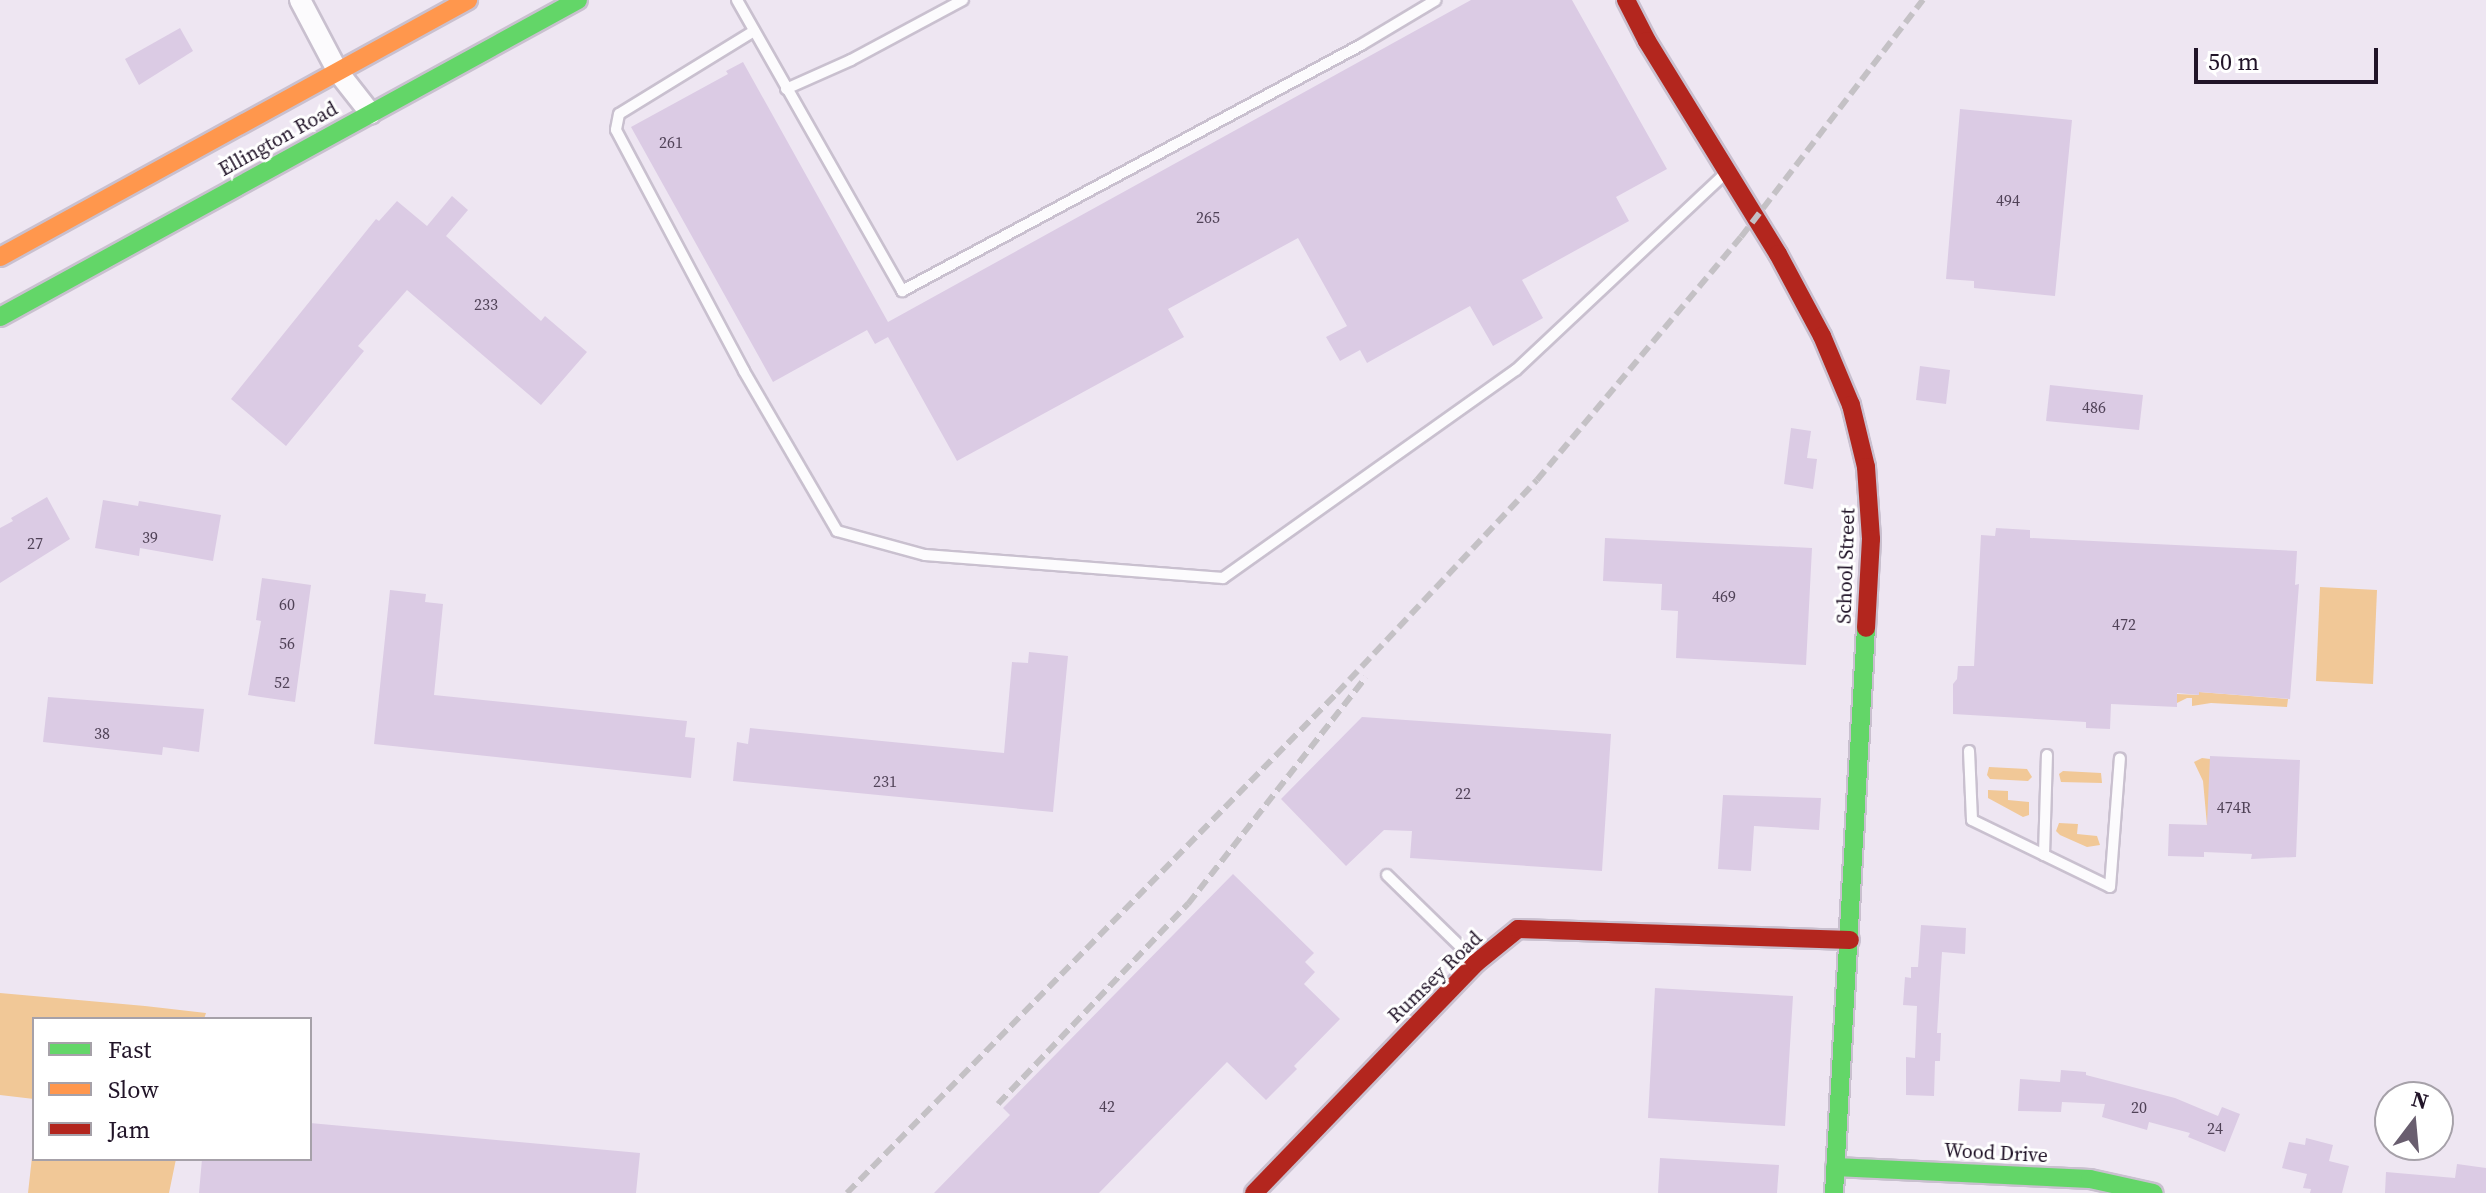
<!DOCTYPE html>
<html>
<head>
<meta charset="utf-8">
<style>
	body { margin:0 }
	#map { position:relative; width:2486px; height:1193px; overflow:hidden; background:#eee6f2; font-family:"Source Serif 4",serif }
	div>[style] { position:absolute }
	.green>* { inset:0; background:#f1c897 }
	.building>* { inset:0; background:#dbcbe4 }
	.roads { filter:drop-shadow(2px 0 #c9c0cf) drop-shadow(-2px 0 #c9c0cf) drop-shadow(0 2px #c9c0cf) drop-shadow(0 -2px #c9c0cf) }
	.lane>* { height:10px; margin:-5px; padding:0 5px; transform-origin:5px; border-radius:5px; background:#fcfbfd }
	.street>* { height:20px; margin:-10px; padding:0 10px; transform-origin:10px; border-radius:10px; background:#fcfbfd }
	.fast>* { height:18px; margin:-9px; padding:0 9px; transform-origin:9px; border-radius:9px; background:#63d668 }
	.slow>* { height:18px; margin:-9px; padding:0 9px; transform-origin:9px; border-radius:9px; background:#ff974d }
	.jam>* { height:18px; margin:-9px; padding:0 9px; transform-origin:9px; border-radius:9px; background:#b3261e }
	.rail>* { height:6px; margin-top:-3px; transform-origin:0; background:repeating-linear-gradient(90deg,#c4c1c5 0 12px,transparent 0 18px) }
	span { translate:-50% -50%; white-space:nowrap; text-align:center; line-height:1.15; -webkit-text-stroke:6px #fff; paint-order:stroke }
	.number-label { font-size:16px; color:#504257 }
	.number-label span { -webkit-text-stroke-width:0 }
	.street-label { font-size:20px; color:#211428 }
	.legend { position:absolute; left:32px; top:1017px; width:280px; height:144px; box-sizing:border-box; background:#fff; border:2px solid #a6a1a9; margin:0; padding:10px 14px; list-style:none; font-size:24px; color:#211428 }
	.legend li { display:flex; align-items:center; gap:16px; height:40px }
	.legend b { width:40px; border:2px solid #a6a1a9 }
	.north { position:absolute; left:2374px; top:1081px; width:80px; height:80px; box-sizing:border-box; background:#fff; border:2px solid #a6a1a9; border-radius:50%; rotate:16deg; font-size:22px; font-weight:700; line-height:32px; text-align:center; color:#211428 }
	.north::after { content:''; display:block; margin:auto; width:28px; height:36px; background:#695e6f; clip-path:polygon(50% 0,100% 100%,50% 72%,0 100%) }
	.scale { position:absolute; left:2194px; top:48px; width:184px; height:36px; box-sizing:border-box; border:4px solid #211428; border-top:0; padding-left:10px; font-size:24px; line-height:28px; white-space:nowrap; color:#211428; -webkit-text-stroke:6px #fff; paint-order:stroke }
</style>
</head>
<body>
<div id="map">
	<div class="green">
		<div style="clip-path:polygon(2320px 587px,2377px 590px,2373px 684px,2316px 681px)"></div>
		<div style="clip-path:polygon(2199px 692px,2288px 699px,2287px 707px,2211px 703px,2192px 706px,2192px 698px,2187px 698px,2177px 703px,2177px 694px,2199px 695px)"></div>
		<div style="clip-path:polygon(2202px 758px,2210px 759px,2212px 826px,2207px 825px,2203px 781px,2194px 762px)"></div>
		<div style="clip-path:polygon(1989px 767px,2027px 769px,2032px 777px,2028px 781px,1990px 779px,1987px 775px)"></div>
		<div style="clip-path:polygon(2063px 771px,2101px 773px,2102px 783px,2061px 782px,2059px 774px)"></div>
		<div style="clip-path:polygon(1988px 790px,2008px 791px,2008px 800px,2029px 802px,2029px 815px,2023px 817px,1988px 798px)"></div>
		<div style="clip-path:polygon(2059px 823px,2078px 824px,2077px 834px,2097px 836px,2100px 845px,2087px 847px,2060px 835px,2056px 831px)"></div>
		<div style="clip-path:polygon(0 993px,145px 1006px,206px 1013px,204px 1019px,34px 1019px,34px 1099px,0 1095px)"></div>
		<div style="clip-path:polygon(34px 1139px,34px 1159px,176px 1159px,169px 1193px,28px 1193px)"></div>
	</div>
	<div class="building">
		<div style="clip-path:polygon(1471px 0,1572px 0,1667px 169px,1616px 197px,1629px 221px,1522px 280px,1543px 318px,1493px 346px,1470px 306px,1367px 363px,1360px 350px,1340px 361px,1326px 337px,1347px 326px,1298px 238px,1168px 309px,1184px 337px,957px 461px,888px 337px,875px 344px,867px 330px,773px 382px,631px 127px,728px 74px,726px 71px,743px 62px,888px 322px)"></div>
		<div style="clip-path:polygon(180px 28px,193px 51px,139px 85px,125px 59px)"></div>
		<div style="clip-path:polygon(1960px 109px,2072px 120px,2055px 296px,1974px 288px,1974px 281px,1946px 279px)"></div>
		<div style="clip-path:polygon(452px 196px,468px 210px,446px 236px,541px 321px,545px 316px,587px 352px,541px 405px,407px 290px,358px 346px,364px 351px,286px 446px,231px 399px,376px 219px,379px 221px,397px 201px,427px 226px)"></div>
		<div style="clip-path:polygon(1920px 366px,1950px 370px,1946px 404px,1916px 400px)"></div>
		<div style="clip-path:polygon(2050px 385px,2143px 395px,2139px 430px,2046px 421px)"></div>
		<div style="clip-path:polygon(1791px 428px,1811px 431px,1807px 458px,1817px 459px,1813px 489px,1784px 484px)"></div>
		<div style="clip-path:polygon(47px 497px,70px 539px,0 583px,0 528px,13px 521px,11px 518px)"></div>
		<div style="clip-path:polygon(103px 500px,138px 506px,139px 501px,221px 515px,213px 561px,140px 548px,139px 556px,95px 548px)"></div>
		<div style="clip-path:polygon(1996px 528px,2030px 530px,2030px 538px,2297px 551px,2295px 585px,2299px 584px,2290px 699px,2199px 692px,2199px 695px,2177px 693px,2177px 707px,2111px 704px,2110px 729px,2086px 728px,2086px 722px,1953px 714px,1953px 684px,1957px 679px,1958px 666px,1974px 666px,1981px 535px,1995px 536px)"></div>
		<div style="clip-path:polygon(1605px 538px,1812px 548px,1806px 665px,1676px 658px,1678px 611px,1661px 610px,1662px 584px,1603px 581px)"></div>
		<div style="clip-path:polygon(262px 578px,311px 585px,295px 702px,248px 695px,261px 621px,256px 620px)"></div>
		<div style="clip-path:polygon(390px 590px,426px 594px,425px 602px,443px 604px,434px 695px,687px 721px,685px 737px,695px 738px,691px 778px,374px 744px)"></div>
		<div style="clip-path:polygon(1029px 652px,1068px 656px,1053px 812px,733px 781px,737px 742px,748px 744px,750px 728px,1004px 753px,1012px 662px,1028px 663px)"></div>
		<div style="clip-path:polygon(48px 697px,204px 709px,199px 752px,163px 747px,162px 755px,43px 742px)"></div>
		<div style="clip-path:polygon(1362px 717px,1611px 734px,1602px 871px,1410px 858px,1412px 831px,1384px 830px,1346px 866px,1281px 799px)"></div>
		<div style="clip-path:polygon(2210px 756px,2300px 760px,2296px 857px,2251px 859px,2252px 854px,2204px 852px,2204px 857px,2168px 856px,2169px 824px,2207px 825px)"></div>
		<div style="clip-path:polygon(1723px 795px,1821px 798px,1819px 830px,1754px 826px,1751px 871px,1718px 869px)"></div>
		<div style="clip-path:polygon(1233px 874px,1314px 953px,1305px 962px,1315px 972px,1304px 984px,1340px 1019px,1294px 1066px,1297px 1069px,1266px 1100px,1227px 1062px,1099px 1193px,934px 1193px,1010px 1115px,1003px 1108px)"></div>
		<div style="clip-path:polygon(1921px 925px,1966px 928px,1965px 954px,1942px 952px,1937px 1033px,1941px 1033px,1940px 1061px,1935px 1061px,1934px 1096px,1906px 1095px,1906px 1057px,1915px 1058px,1917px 1006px,1903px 1005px,1905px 977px,1911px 978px,1911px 967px,1918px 967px)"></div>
		<div style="clip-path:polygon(1655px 988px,1793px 996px,1785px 1126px,1648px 1118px)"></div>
		<div style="clip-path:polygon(2061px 1070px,2086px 1072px,2086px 1075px,2175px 1098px,2218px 1116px,2222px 1107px,2240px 1114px,2225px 1152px,2188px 1137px,2190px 1133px,2149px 1122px,2147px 1130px,2102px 1117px,2105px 1104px,2062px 1102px,2061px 1112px,2018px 1111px,2020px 1079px,2060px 1082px)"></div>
		<div style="clip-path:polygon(310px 1123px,640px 1153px,636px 1193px,199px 1193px,202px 1159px,310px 1159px)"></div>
		<div style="clip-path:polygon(2306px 1138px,2333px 1145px,2329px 1161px,2349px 1166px,2342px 1193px,2310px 1193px,2311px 1189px,2303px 1188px,2307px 1174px,2282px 1168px,2289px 1142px,2305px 1145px)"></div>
		<div style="clip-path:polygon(1660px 1158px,1779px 1165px,1777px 1193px,1658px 1193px)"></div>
		<div style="clip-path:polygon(2457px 1164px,2486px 1168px,2486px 1193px,2385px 1193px,2386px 1172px,2455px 1178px)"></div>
	</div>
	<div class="roads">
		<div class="lane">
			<div style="left:737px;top:0;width:335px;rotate:60.4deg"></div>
			<div style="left:902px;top:291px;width:521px;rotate:-28.19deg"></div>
			<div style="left:1361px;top:45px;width:87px;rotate:-31deg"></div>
			<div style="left:754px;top:31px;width:158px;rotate:148.4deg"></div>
			<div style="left:619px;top:114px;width:16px;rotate:101deg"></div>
			<div style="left:616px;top:130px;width:273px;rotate:62deg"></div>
			<div style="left:744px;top:371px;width:185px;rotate:59.8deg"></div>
			<div style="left:837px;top:531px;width:91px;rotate:15.3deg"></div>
			<div style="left:925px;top:555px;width:299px;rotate:4.4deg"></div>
			<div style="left:1223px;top:578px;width:359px;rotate:-35.4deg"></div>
			<div style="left:1516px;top:370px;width:288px;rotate:-43.2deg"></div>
			<div style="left:786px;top:89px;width:71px;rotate:-24deg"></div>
			<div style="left:851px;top:60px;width:127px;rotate:-28.2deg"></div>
			<div style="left:1969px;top:751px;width:69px;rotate:87.5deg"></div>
			<div style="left:1972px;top:820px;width:153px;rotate:25.9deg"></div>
			<div style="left:2110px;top:887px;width:129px;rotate:-85.6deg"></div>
			<div style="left:2044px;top:855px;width:100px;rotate:-88.3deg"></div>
			<div style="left:1387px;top:875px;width:122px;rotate:44.3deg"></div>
		</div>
		<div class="street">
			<div style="left:300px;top:0;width:81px;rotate:62.2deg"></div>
			<div style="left:338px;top:72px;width:53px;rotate:51.8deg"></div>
		</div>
		<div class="fast">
			<div style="left:0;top:317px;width:659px;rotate:-28.74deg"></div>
			<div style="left:1835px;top:1167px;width:255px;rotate:2.7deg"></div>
			<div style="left:2090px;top:1179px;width:65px;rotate:12.5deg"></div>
			<div style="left:1834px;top:1193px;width:566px;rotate:-86.76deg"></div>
		</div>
		<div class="slow">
			<div style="left:0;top:257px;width:534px;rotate:-28.77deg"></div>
		</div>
		<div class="jam">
			<div style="left:1626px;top:0;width:46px;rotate:62.9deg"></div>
			<div style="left:1647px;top:41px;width:250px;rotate:58.4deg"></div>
			<div style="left:1778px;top:254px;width:93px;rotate:61.8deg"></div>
			<div style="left:1822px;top:336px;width:75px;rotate:67.2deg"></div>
			<div style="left:1851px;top:405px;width:64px;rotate:76.4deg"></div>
			<div style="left:1866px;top:467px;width:72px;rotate:86deg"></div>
			<div style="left:1871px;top:539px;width:89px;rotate:93.2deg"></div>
			<div style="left:1254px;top:1193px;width:320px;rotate:-46deg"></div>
			<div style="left:1476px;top:963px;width:54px;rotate:-39deg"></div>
			<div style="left:1518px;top:929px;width:332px;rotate:1.9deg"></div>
		</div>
	</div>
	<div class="rail">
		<div style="left:998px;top:1104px;width:276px;rotate:-46.5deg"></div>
		<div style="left:1188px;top:904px;width:288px;rotate:-51.9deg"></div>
		<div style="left:847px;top:1193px;width:700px;rotate:-45.58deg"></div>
		<div style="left:1337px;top:693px;width:292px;rotate:-46.8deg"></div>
		<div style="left:1537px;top:480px;width:317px;rotate:-50deg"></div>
		<div style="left:1741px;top:237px;width:299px;rotate:-52.5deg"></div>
	</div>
	<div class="number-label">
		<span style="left:671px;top:142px">261</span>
		<span style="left:2008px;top:200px">494</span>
		<span style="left:1208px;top:217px">265</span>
		<span style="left:486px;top:304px">233</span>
		<span style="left:2094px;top:407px">486</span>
		<span style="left:150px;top:537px">39</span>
		<span style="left:35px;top:543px">27</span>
		<span style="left:1724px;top:596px">469</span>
		<span style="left:287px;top:604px">60</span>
		<span style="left:2124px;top:624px">472</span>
		<span style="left:287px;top:643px">56</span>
		<span style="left:282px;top:682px">52</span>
		<span style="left:102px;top:733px">38</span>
		<span style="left:885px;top:781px">231</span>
		<span style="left:1463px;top:793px">22</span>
		<span style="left:2234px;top:807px">474R</span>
		<span style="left:1107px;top:1106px">42</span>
		<span style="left:2139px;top:1107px">20</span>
		<span style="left:2215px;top:1128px">24</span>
	</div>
	<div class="street-label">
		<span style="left:278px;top:139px;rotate:-29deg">Ellington Road</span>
		<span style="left:1846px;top:566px;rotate:-88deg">School Street</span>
		<span style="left:1435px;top:977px;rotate:-44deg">Rumsey Road</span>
		<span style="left:1996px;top:1153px;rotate:3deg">Wood Drive</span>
	</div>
	<ul class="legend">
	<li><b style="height:10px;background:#63d668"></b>Fast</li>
	<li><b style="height:10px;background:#ff974d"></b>Slow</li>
	<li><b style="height:10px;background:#b3261e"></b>Jam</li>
	</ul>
	<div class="north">N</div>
	<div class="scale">50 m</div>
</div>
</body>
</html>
